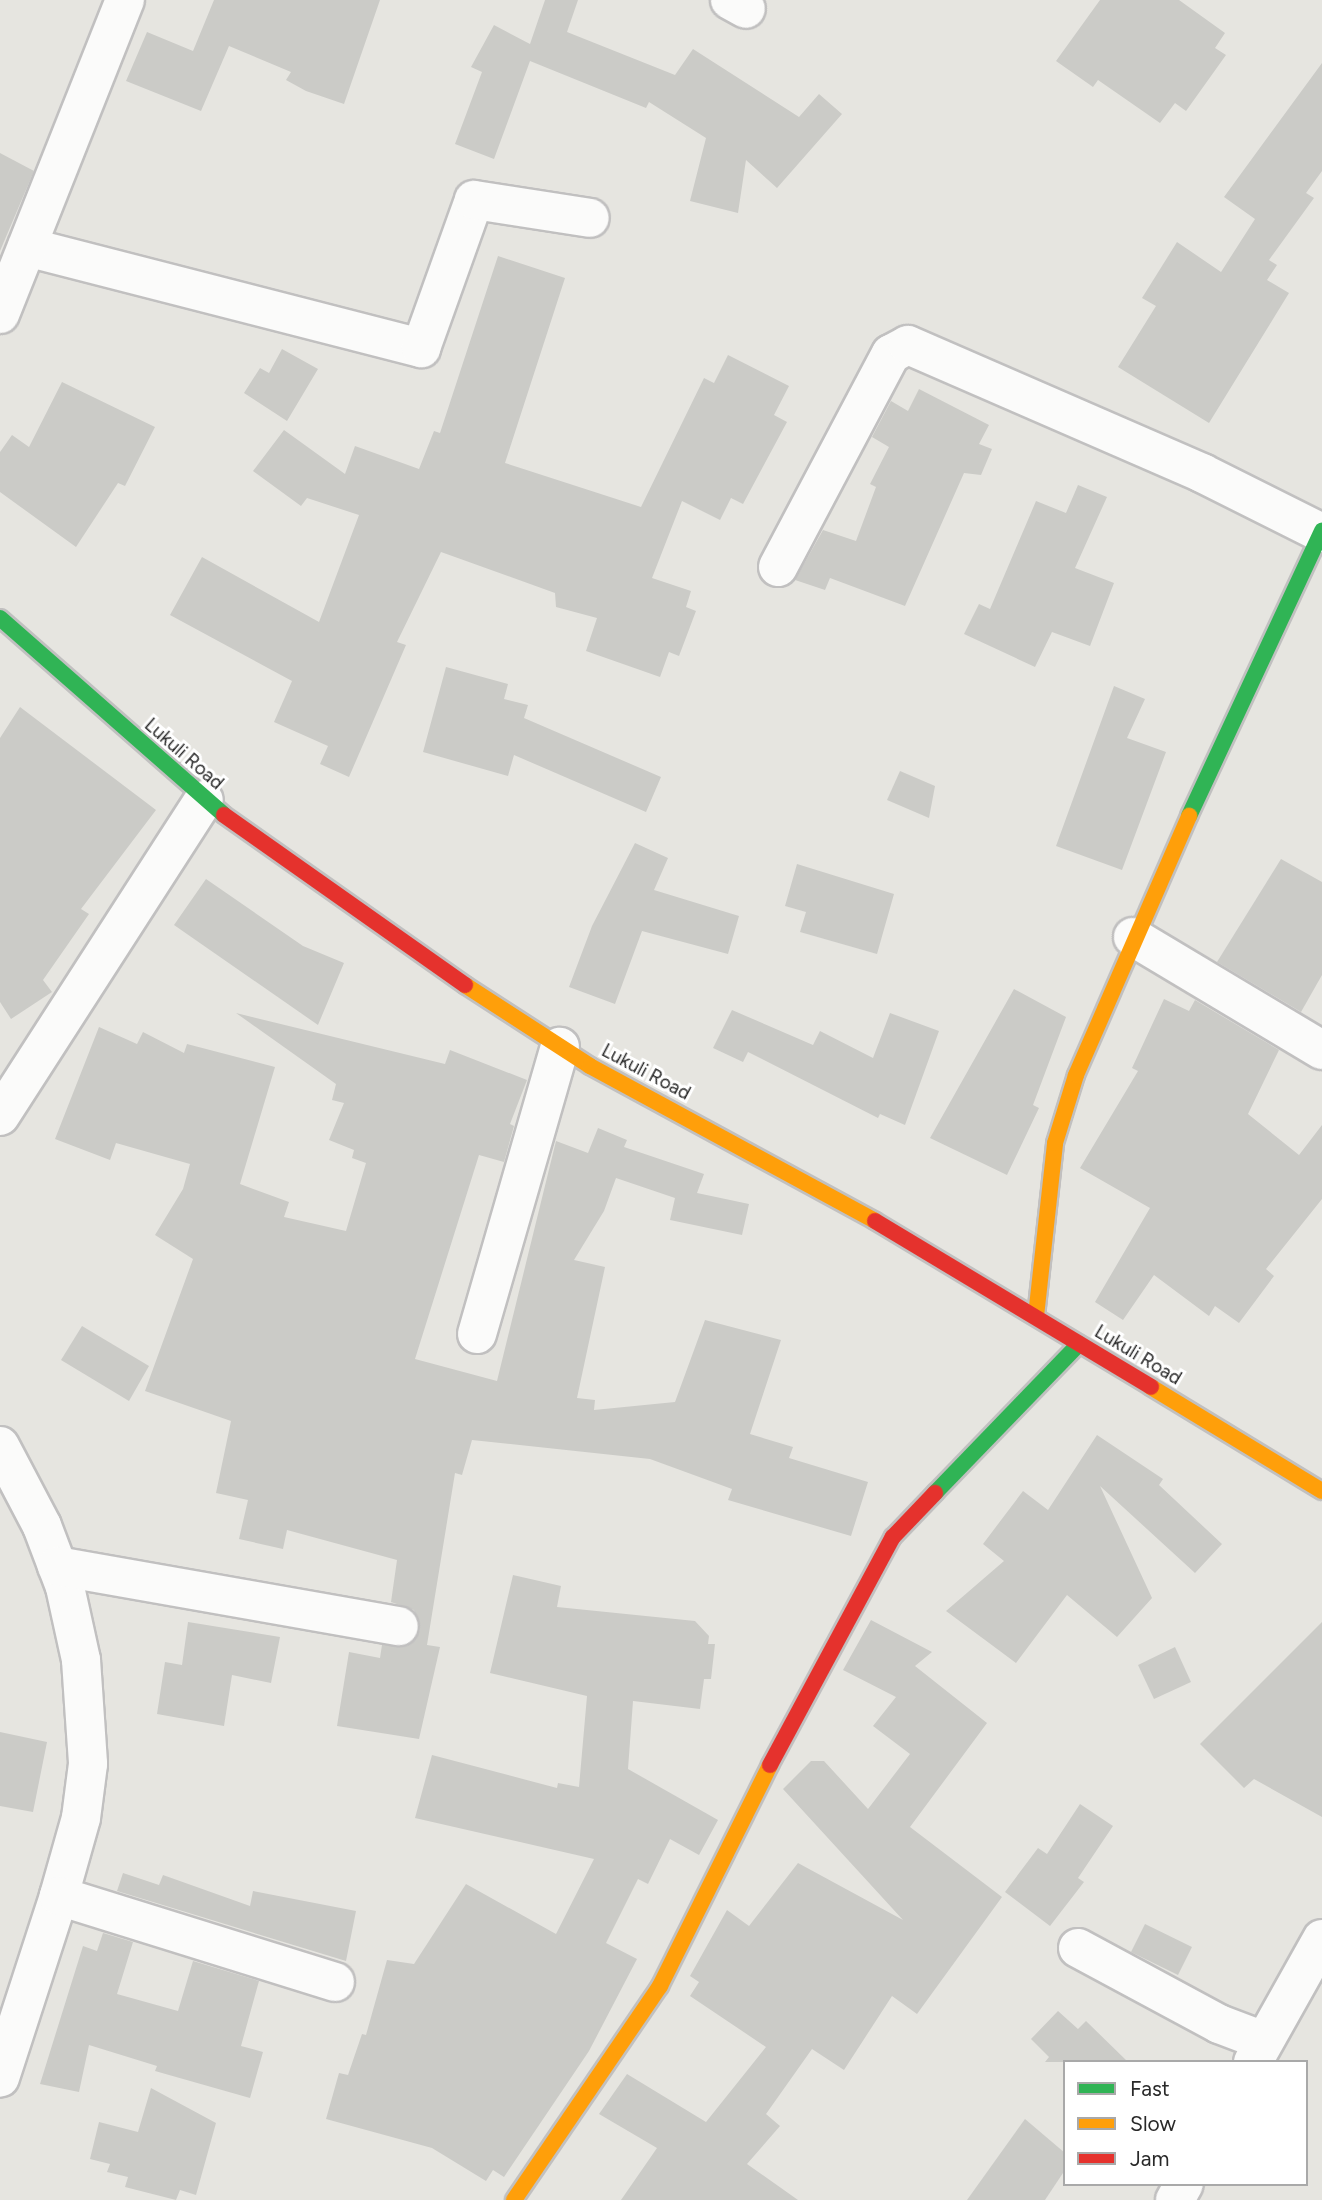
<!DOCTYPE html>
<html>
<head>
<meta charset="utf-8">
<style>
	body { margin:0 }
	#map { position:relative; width:1322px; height:2200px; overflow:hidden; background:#e6e5e0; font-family:Figtree,sans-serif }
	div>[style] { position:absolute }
	.building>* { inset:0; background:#cbcbc7 }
	.roads { filter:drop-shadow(2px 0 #c1c0c0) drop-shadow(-2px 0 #c1c0c0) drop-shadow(0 2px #c1c0c0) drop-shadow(0 -2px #c1c0c0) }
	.street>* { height:38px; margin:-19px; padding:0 19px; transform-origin:19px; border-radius:19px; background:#fbfbfa }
	.fast>* { height:16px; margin:-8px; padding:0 8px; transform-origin:8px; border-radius:8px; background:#30b455 }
	.slow>* { height:16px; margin:-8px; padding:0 8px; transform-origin:8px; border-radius:8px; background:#ff9f0a }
	.jam>* { height:16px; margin:-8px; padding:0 8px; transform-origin:8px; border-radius:8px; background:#e5322d }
	span { translate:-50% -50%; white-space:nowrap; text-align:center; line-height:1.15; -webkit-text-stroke:6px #fff; paint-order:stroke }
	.street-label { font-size:19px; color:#292929 }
	.legend { position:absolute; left:1063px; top:2060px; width:245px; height:126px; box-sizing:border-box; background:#fff; border:2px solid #a9a9a9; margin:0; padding:9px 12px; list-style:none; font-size:21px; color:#292929 }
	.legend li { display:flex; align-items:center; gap:14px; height:35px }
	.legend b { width:35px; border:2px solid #a9a9a9 }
</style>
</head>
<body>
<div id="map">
	<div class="building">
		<div style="clip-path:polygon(214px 0,380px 0,344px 104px,306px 91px,286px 80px,291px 72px,229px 46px,201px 111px,126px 81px,147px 32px,193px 51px)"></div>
		<div style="clip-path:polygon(545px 0,578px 0,567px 32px,675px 75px,693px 49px,799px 117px,819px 94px,842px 114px,777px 188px,746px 160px,738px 213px,690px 201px,706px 138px,649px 102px,646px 108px,530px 61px,494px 159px,455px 144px,482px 72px,471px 67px,494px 25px,530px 44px)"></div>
		<div style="clip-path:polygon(1100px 0,1179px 0,1225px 33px,1215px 48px,1226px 55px,1186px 111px,1175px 103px,1160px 123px,1098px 80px,1093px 87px,1056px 61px)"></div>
		<div style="clip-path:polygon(1322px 63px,1322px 171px,1306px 193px,1314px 198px,1269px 260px,1277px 265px,1267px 280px,1289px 293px,1209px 423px,1118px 367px,1156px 306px,1142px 298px,1177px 242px,1221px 272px,1255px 219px,1224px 197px)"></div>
		<div style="clip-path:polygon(0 153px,34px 171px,0 251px)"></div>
		<div style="clip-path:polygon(498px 256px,565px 278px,505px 463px,641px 507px,704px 378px,714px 383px,728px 355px,789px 386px,774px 415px,787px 422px,743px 504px,731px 498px,720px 520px,682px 501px,652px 578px,691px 591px,686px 607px,696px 611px,679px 656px,669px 652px,660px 677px,586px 651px,597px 618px,556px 607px,555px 593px,441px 552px,397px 642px,406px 645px,349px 777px,320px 764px,328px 746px,274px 722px,292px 681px,170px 615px,202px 557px,319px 622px,359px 515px,307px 498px,301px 506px,253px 471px,284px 430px,345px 474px,355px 446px,419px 469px,434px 431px,440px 433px)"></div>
		<div style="clip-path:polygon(282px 349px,318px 369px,287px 421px,244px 393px,260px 368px,269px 373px)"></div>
		<div style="clip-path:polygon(62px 382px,155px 427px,125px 486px,118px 483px,76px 547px,0 492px,0 452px,12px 435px,29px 447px)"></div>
		<div style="clip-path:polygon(919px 389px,989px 425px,979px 444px,992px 449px,981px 475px,964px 473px,905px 606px,830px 578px,825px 590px,795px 580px,823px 530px,856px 541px,876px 487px,870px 484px,889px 447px,872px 437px,891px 401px,908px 411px)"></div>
		<div style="clip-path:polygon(1078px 485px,1107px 497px,1075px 568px,1114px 583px,1090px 646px,1052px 632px,1035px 667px,964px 634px,979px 604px,990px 609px,1036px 501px,1066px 513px)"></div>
		<div style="clip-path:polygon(446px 667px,508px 684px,504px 699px,528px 705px,524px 718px,661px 777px,646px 812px,514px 755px,508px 776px,423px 752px)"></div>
		<div style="clip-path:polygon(1114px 686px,1145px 699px,1127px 738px,1166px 752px,1122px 870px,1056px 846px)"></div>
		<div style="clip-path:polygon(20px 707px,156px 810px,81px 909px,89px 914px,43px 980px,52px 992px,11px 1019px,0 1002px,0 738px)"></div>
		<div style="clip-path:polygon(900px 771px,935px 786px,929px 818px,887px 800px)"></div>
		<div style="clip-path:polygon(635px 843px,668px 858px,654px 890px,739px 916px,728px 954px,642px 931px,615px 1004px,569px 987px,592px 926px)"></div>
		<div style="clip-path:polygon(1281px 859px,1322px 882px,1322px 975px,1301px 1012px,1217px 962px)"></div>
		<div style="clip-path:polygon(797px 864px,894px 894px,877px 954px,800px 932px,806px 912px,785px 906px)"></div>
		<div style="clip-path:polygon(206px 879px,303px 946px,344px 963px,318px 1025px,174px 925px)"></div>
		<div style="clip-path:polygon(1014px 989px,1066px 1017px,1033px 1105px,1039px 1108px,1007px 1175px,930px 1138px)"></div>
		<div style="clip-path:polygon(1164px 999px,1189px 1011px,1195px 1000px,1279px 1050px,1248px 1114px,1299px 1155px,1322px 1125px,1322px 1199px,1266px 1269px,1274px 1276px,1239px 1323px,1215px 1306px,1209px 1316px,1154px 1275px,1123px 1320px,1095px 1302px,1150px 1208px,1080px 1168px,1138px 1071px,1132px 1068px)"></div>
		<div style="clip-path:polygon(732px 1010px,813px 1045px,820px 1031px,873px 1058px,890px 1013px,939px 1031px,905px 1125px,880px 1114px,878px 1118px,748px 1052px,743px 1062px,713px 1048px)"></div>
		<div style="clip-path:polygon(236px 1013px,445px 1064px,450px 1050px,527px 1080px,510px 1124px,514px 1126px,504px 1162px,479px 1155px,415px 1359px,497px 1381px,556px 1141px,588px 1153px,598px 1128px,627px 1140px,624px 1147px,704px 1174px,697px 1193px,749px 1204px,742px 1235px,670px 1220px,675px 1198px,616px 1178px,604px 1211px,574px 1260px,605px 1267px,577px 1398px,595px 1400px,594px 1410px,675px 1402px,705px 1320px,781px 1340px,750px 1434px,793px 1447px,789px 1458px,868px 1482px,851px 1536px,728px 1500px,732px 1489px,650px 1459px,472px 1440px,462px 1475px,455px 1473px,427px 1645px,440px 1647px,419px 1739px,337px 1726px,349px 1652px,380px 1658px,382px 1645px,407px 1646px,420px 1630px,414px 1610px,391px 1602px,397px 1560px,287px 1530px,283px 1549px,239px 1539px,248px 1500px,216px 1493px,231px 1421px,145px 1391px,193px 1259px,155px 1235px,183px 1189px,190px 1164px,116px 1143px,110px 1160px,55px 1139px,99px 1027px,137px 1044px,143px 1032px,184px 1053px,187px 1044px,275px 1067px,240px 1184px,289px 1202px,284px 1217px,346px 1231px,366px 1163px,352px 1158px,354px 1150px,329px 1140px,344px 1103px,332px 1100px,336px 1084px)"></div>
		<div style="clip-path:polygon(82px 1326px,149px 1366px,129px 1401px,61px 1360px)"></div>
		<div style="clip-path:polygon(1097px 1435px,1163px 1479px,1159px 1485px,1222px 1544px,1195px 1573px,1100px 1486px,1152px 1598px,1117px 1637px,1067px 1595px,1016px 1663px,946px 1611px,1004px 1561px,983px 1544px,1023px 1491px,1048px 1510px)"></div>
		<div style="clip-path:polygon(513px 1575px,561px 1586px,557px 1607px,695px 1621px,709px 1636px,708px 1644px,715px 1644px,711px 1679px,704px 1679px,700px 1709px,633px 1701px,628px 1769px,718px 1820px,699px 1855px,670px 1839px,648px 1884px,638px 1879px,606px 1943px,637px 1959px,589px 2051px,504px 2177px,493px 2170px,486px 2181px,432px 2148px,326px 2119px,339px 2073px,348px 2075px,362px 2034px,366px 2035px,387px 1960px,414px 1964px,466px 1884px,556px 1934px,594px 1859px,415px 1818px,432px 1755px,557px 1788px,558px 1783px,579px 1787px,587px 1696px,490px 1673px)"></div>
		<div style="clip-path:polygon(871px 1620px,932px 1652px,915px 1666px,987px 1723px,910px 1827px,1002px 1897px,917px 2014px,892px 1996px,844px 2070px,812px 2049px,766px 2114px,780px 2126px,747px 2164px,798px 2200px,621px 2200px,657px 2148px,599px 2114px,627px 2074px,706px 2122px,766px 2047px,690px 1996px,699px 1982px,690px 1976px,727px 1910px,749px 1926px,798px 1863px,903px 1920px,783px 1789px,811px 1761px,824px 1761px,868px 1809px,910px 1754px,873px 1726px,896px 1697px,843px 1670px)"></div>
		<div style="clip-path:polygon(188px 1622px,280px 1637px,271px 1683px,232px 1675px,224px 1726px,157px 1714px,165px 1662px,182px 1665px)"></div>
		<div style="clip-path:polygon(1322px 1622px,1322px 1817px,1254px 1779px,1244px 1788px,1200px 1744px)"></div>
		<div style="clip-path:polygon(1175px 1647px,1191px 1682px,1154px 1699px,1138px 1665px)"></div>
		<div style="clip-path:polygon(0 1732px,47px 1742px,33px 1812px,0 1806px)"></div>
		<div style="clip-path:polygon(1080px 1804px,1113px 1826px,1078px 1878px,1084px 1882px,1050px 1926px,1005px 1892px,1038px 1848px,1047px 1854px)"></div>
		<div style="clip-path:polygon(123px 1873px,159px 1885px,163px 1875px,250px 1906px,253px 1891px,356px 1911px,346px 1961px,117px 1891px)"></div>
		<div style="clip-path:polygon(1145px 1924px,1192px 1947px,1178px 1975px,1131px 1952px)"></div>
		<div style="clip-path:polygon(103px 1933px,133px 1942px,117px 1994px,178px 2011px,193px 1961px,259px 1981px,241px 2046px,263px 2052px,250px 2098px,155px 2071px,157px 2066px,89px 2045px,79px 2092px,40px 2084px,83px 1946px,97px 1951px)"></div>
		<div style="clip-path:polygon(1058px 2011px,1078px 2029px,1086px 2021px,1128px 2062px,1045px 2062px,1049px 2057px,1031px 2039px)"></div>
		<div style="clip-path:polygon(151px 2088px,216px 2123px,196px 2195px,180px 2190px,176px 2200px,125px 2187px,128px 2177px,107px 2172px,110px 2164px,90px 2159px,99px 2122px,138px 2132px)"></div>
		<div style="clip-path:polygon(1025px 2119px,1065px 2153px,1065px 2170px,1045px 2200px,967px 2200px)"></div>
	</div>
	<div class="roads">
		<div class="street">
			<div style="left:730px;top:0;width:18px;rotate:29deg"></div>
			<div style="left:27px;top:247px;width:407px;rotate:14.4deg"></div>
			<div style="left:421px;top:348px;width:157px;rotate:-70.3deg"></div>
			<div style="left:474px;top:200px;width:117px;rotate:8.8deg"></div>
			<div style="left:0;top:314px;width:338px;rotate:-68.3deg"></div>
			<div style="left:778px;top:567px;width:241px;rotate:-62.1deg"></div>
			<div style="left:891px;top:354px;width:19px;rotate:-28deg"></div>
			<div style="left:908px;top:345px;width:321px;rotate:23.5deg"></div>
			<div style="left:1202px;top:473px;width:134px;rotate:26.6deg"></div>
			<div style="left:1133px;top:937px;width:220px;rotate:30.9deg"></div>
			<div style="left:0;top:1116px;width:376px;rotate:-57.2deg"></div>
			<div style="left:477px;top:1334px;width:299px;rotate:-73.9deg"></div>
			<div style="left:0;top:1446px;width:90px;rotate:62.3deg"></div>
			<div style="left:42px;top:1526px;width:65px;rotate:69.3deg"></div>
			<div style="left:65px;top:1587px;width:75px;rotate:77.6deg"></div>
			<div style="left:81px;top:1660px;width:104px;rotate:86.1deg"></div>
			<div style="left:88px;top:1764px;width:54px;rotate:97.4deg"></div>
			<div style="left:81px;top:1818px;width:81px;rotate:105.8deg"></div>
			<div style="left:59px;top:1896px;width:191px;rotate:108deg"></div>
			<div style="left:57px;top:1566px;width:347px;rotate:10deg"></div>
			<div style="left:59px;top:1896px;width:289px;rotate:17.3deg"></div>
			<div style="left:1078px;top:1948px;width:160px;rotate:28.3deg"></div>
			<div style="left:1219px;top:2024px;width:48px;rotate:20.7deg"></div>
			<div style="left:1253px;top:2062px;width:141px;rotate:-60.7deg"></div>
			<div style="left:1175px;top:2200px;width:18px;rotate:-61deg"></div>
		</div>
		<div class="fast">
			<div style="left:0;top:618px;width:298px;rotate:41.3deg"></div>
			<div style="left:1189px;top:816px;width:315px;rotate:-65deg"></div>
			<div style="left:935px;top:1493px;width:207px;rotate:-46deg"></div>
		</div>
		<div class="slow">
			<div style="left:465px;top:985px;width:149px;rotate:32.9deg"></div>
			<div style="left:590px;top:1066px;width:324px;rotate:28.5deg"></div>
			<div style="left:1036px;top:1316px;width:174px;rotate:-83.7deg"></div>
			<div style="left:1055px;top:1143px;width:71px;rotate:-72.8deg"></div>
			<div style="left:1076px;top:1075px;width:283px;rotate:-66.4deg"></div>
			<div style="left:1151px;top:1387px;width:200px;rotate:31.3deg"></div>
			<div style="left:514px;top:2200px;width:259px;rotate:-55.7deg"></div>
			<div style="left:660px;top:1986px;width:247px;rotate:-63.5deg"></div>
		</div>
		<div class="jam">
			<div style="left:224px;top:815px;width:295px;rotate:35.2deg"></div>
			<div style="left:875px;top:1221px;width:322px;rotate:31deg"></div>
			<div style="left:770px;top:1765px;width:259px;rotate:-61.7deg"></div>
			<div style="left:893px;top:1537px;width:61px;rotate:-46.3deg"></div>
		</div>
	</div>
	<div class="street-label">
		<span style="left:184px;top:754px;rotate:41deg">Lukuli Road</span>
		<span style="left:646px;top:1072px;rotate:28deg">Lukuli Road</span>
		<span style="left:1138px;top:1355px;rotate:31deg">Lukuli Road</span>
	</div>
	<ul class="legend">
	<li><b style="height:9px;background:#30b455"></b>Fast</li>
	<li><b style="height:9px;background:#ff9f0a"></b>Slow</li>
	<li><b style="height:9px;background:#e5322d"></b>Jam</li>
	</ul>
</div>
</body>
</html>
